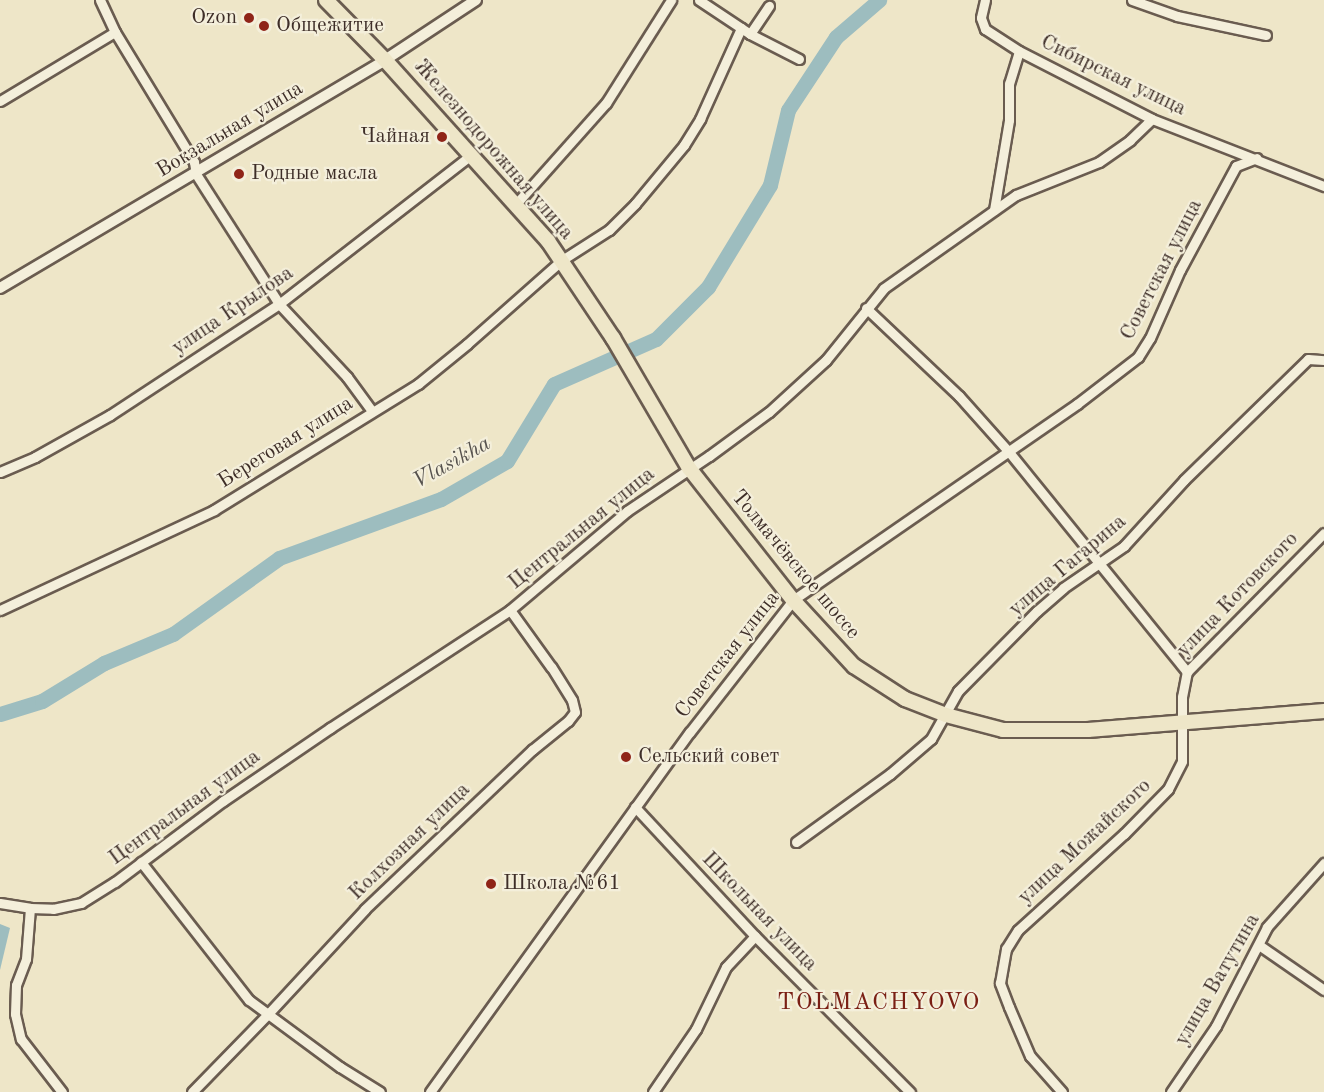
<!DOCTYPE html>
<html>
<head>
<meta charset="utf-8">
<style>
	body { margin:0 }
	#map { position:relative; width:1324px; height:1092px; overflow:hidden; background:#eee6c8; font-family:"Old Standard TT",serif }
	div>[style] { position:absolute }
	.water>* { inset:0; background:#9dbdbf }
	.river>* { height:15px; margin:-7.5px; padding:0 7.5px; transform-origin:7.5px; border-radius:7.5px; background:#9dbdbf }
	.roads { filter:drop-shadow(2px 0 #6a5c50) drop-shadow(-2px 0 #6a5c50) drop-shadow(0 2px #6a5c50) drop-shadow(0 -2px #6a5c50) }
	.minor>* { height:9px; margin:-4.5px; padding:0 4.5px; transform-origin:4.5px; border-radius:4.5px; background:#f4efdb }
	.tertiary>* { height:10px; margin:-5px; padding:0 5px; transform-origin:5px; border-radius:5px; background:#f4efdb }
	.primary>* { height:14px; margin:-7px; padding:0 7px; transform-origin:7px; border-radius:7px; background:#eee6c8 }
	.dots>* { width:16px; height:16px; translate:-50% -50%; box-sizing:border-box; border:3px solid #f4efdb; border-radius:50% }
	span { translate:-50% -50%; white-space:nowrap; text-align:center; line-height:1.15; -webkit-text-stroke:4.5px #f4efdb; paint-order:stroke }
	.poi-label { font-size:21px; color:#3e2e28 }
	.right { translate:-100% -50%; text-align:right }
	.left { translate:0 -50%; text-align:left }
	.street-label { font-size:21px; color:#3e2e28 }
	.water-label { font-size:22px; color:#56524e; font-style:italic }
	.quarter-label { font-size:24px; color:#7a1f14; letter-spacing:1.5px }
</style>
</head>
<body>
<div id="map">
	<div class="water">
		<div style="clip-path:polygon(0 924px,10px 928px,0 970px)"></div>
	</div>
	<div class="river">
		<div style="left:0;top:714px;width:44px;rotate:-17.2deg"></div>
		<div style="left:42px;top:701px;width:73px;rotate:-31.5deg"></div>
		<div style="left:104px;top:663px;width:75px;rotate:-22.8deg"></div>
		<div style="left:173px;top:634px;width:130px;rotate:-35.6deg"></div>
		<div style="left:279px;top:558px;width:172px;rotate:-20deg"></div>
		<div style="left:441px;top:499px;width:76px;rotate:-29.9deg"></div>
		<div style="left:507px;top:461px;width:90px;rotate:-58.6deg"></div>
		<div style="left:554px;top:384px;width:111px;rotate:-23.8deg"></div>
		<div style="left:656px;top:339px;width:74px;rotate:-45deg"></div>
		<div style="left:708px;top:287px;width:119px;rotate:-58.7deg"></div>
		<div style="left:770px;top:185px;width:77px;rotate:-76.5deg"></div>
		<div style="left:788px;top:110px;width:87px;rotate:-56.7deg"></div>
		<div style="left:836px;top:37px;width:57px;rotate:-40.7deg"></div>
	</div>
	<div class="roads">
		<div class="minor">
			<div style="left:100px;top:0;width:35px;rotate:65deg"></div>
			<div style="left:115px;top:32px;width:152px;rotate:58.7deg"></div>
			<div style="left:194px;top:162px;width:12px;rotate:81deg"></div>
			<div style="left:196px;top:174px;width:154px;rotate:57.4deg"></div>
			<div style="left:279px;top:304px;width:100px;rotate:47deg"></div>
			<div style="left:347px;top:377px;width:42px;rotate:53.7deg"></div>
			<div style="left:699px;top:0;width:61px;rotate:33.7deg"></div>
			<div style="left:750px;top:34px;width:55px;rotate:27deg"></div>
			<div style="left:985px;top:0;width:18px;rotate:103deg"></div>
			<div style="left:981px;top:18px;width:12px;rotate:70deg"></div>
			<div style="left:985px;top:29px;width:40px;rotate:32.9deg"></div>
			<div style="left:1019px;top:51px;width:149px;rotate:27.1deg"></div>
			<div style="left:1152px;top:119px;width:185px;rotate:21.3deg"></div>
			<div style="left:1132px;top:0;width:48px;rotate:19.6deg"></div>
			<div style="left:1177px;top:16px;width:91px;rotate:12.1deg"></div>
			<div style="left:750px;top:34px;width:34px;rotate:-56deg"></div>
			<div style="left:0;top:101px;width:134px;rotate:-31deg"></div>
			<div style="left:516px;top:204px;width:135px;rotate:-48.3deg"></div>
			<div style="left:606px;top:103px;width:122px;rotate:-57.7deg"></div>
			<div style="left:994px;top:210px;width:91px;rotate:-80.5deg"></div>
			<div style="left:1009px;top:120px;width:36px;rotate:-90deg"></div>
			<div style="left:1009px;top:84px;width:34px;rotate:-73deg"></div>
			<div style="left:866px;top:308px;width:128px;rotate:43.4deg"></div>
			<div style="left:959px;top:396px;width:75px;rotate:48.2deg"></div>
			<div style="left:1009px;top:452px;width:283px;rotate:51deg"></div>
			<div style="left:0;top:472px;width:38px;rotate:-23deg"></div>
			<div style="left:35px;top:457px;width:86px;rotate:-29.2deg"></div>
			<div style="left:110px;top:415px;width:202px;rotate:-33.3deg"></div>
			<div style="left:279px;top:304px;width:243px;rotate:-37.8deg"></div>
			<div style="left:0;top:610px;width:236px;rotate:-25deg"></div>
			<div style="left:214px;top:510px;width:240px;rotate:-31.7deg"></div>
			<div style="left:418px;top:384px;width:63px;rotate:-39.2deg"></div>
			<div style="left:467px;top:344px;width:127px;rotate:-41.5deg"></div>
			<div style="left:562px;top:260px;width:56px;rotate:-32.6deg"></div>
			<div style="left:609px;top:230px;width:37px;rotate:-45deg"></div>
			<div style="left:635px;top:204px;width:77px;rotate:-50.3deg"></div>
			<div style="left:684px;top:145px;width:31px;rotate:-58deg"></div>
			<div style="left:700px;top:119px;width:100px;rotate:-65.7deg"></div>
			<div style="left:635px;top:807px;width:176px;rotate:47.1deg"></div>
			<div style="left:755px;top:936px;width:220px;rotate:45.2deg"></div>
			<div style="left:796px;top:842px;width:116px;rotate:-35.9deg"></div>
			<div style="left:890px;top:774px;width:54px;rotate:-40.5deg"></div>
			<div style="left:931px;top:739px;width:55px;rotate:-60.6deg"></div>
			<div style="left:958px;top:691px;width:112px;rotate:-45.4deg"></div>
			<div style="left:1037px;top:611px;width:35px;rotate:-41deg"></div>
			<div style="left:1063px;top:588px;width:74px;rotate:-34.5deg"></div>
			<div style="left:1124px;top:546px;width:89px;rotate:-47.7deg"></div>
			<div style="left:1184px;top:480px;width:173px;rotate:-44.3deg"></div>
			<div style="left:1308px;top:359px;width:16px;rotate:4deg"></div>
			<div style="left:141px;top:862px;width:175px;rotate:52deg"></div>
			<div style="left:249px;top:1000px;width:113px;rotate:36.4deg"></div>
			<div style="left:340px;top:1067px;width:47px;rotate:32deg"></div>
			<div style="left:0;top:903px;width:30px;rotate:9deg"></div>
			<div style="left:30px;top:908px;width:23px;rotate:2deg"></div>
			<div style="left:53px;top:909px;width:29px;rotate:-12deg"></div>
			<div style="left:81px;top:903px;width:40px;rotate:-32deg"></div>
			<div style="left:115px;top:882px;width:135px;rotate:-36.9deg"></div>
			<div style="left:223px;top:801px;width:130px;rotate:-34.3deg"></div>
			<div style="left:330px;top:728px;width:215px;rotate:-33.2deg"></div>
			<div style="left:510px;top:610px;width:153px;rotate:-40.2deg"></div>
			<div style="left:627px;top:511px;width:99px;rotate:-33.9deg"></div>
			<div style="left:709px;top:456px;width:74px;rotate:-36.3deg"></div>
			<div style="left:769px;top:412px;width:77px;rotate:-42.4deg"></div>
			<div style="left:826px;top:360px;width:92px;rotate:-51.1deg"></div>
			<div style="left:884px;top:288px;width:161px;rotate:-35.2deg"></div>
			<div style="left:1016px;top:195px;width:89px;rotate:-21.7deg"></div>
			<div style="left:1099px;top:162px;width:38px;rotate:-35deg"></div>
			<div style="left:1130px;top:140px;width:30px;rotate:-44deg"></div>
			<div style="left:30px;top:908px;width:51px;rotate:94.5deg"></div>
			<div style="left:26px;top:959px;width:28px;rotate:111deg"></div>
			<div style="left:16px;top:985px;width:29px;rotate:92deg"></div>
			<div style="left:15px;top:1014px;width:26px;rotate:77deg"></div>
			<div style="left:21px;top:1039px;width:67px;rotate:52.3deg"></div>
			<div style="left:1259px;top:945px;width:79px;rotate:34.7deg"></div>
			<div style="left:192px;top:1092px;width:107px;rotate:-45.8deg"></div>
			<div style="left:267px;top:1015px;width:144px;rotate:-47.2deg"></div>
			<div style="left:365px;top:909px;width:231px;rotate:-43.6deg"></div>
			<div style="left:532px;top:750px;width:46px;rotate:-38.9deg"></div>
			<div style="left:568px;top:721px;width:11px;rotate:-52deg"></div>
			<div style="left:575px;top:712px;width:12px;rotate:-104deg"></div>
			<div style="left:572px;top:700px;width:39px;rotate:-122deg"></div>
			<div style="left:551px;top:667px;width:70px;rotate:-125.7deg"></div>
			<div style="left:430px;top:1092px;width:444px;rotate:-54.2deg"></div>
			<div style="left:690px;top:732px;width:167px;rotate:-52deg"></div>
			<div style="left:793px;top:600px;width:345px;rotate:-34.6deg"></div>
			<div style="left:1077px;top:404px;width:77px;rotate:-37.6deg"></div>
			<div style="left:1138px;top:357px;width:22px;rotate:-58deg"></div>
			<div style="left:1150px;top:338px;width:74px;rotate:-66.2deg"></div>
			<div style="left:1180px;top:270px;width:118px;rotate:-61.7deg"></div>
			<div style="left:1236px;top:166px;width:22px;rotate:-21deg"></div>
			<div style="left:653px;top:1092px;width:76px;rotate:-55.7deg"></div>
			<div style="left:696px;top:1029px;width:69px;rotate:-64.2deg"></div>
			<div style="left:726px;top:967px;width:42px;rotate:-46.9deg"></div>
			<div style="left:1062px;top:1092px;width:48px;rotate:-131.6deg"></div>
			<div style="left:1030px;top:1056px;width:53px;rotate:-113.2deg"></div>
			<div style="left:1009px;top:1007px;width:26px;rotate:-111deg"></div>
			<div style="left:1000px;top:983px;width:35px;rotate:-80deg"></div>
			<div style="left:1006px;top:949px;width:22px;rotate:-58deg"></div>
			<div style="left:1018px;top:930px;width:143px;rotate:-42.2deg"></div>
			<div style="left:1124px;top:834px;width:63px;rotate:-45.6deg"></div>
			<div style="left:1168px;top:789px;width:31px;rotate:-63deg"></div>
			<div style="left:1182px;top:761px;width:64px;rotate:-90deg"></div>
			<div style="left:1182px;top:697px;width:25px;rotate:-79deg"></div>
			<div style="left:1187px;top:672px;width:195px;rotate:-45.4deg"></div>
			<div style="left:1171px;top:1092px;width:80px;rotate:-55.7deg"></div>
			<div style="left:1216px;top:1026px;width:111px;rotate:-62.7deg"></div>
			<div style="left:1267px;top:927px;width:86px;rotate:-48.3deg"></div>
		</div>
		<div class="tertiary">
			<div style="left:0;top:288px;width:447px;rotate:-30.6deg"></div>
			<div style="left:385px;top:60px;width:109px;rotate:-33.4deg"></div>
		</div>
		<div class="primary">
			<div style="left:326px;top:0;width:84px;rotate:45.5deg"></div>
			<div style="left:385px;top:60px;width:244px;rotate:48deg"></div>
			<div style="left:548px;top:241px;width:117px;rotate:56.2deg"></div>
			<div style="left:613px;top:338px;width:151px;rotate:59.7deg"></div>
			<div style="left:689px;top:468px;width:168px;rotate:51.8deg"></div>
			<div style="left:793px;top:600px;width:90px;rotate:47.3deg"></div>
			<div style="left:854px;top:666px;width:61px;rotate:32.9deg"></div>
			<div style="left:905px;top:699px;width:44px;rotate:21.3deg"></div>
			<div style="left:946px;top:715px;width:59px;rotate:14.7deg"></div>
			<div style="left:1003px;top:730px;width:85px"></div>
			<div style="left:1088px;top:730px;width:237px;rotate:-4.6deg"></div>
		</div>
	</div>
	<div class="dots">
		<div style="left:249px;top:18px;background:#8f2418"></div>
		<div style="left:264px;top:26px;background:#8f2418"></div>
		<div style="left:442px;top:137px;background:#8f2418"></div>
		<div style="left:239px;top:174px;background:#8f2418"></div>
		<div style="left:626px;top:757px;background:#8f2418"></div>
		<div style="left:491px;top:884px;background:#8f2418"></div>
	</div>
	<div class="poi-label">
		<span class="right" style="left:237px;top:18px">Ozon</span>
		<span class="left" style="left:276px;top:26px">Общежитие</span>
		<span class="right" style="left:430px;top:137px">Чайная</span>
		<span class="left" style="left:251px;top:174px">Родные масла</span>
		<span class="left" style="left:638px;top:757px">Сельский совет</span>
		<span class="left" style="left:503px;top:884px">Школа №61</span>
	</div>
	<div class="street-label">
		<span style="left:1113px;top:76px;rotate:26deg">Сибирская улица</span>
		<span style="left:230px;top:130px;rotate:-31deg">Вокзальная улица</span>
		<span style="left:493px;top:150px;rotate:49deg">Железнодорожная улица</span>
		<span style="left:1162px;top:270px;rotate:-63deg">Советская улица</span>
		<span style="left:233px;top:311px;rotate:-34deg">улица Крылова</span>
		<span style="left:286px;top:443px;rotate:-32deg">Береговая улица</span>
		<span style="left:582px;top:529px;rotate:-39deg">Центральная улица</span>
		<span style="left:795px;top:565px;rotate:50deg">Толмачёвское шоссе</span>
		<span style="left:1068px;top:566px;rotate:-40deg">улица Гагарина</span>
		<span style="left:1238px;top:595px;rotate:-46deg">улица Котовского</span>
		<span style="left:728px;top:655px;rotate:-52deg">Советская улица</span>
		<span style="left:185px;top:808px;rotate:-36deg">Центральная улица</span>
		<span style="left:410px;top:842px;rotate:-44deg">Колхозная улица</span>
		<span style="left:1085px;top:842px;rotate:-43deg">улица Можайского</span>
		<span style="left:759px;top:912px;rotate:46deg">Школьная улица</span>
		<span style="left:1218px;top:980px;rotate:-60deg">улица Ватутина</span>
	</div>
	<div class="water-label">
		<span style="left:452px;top:463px;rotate:-29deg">Vlasikha</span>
	</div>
	<div class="quarter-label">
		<span style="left:879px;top:1004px">TOLMACHYOVO</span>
	</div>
</div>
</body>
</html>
